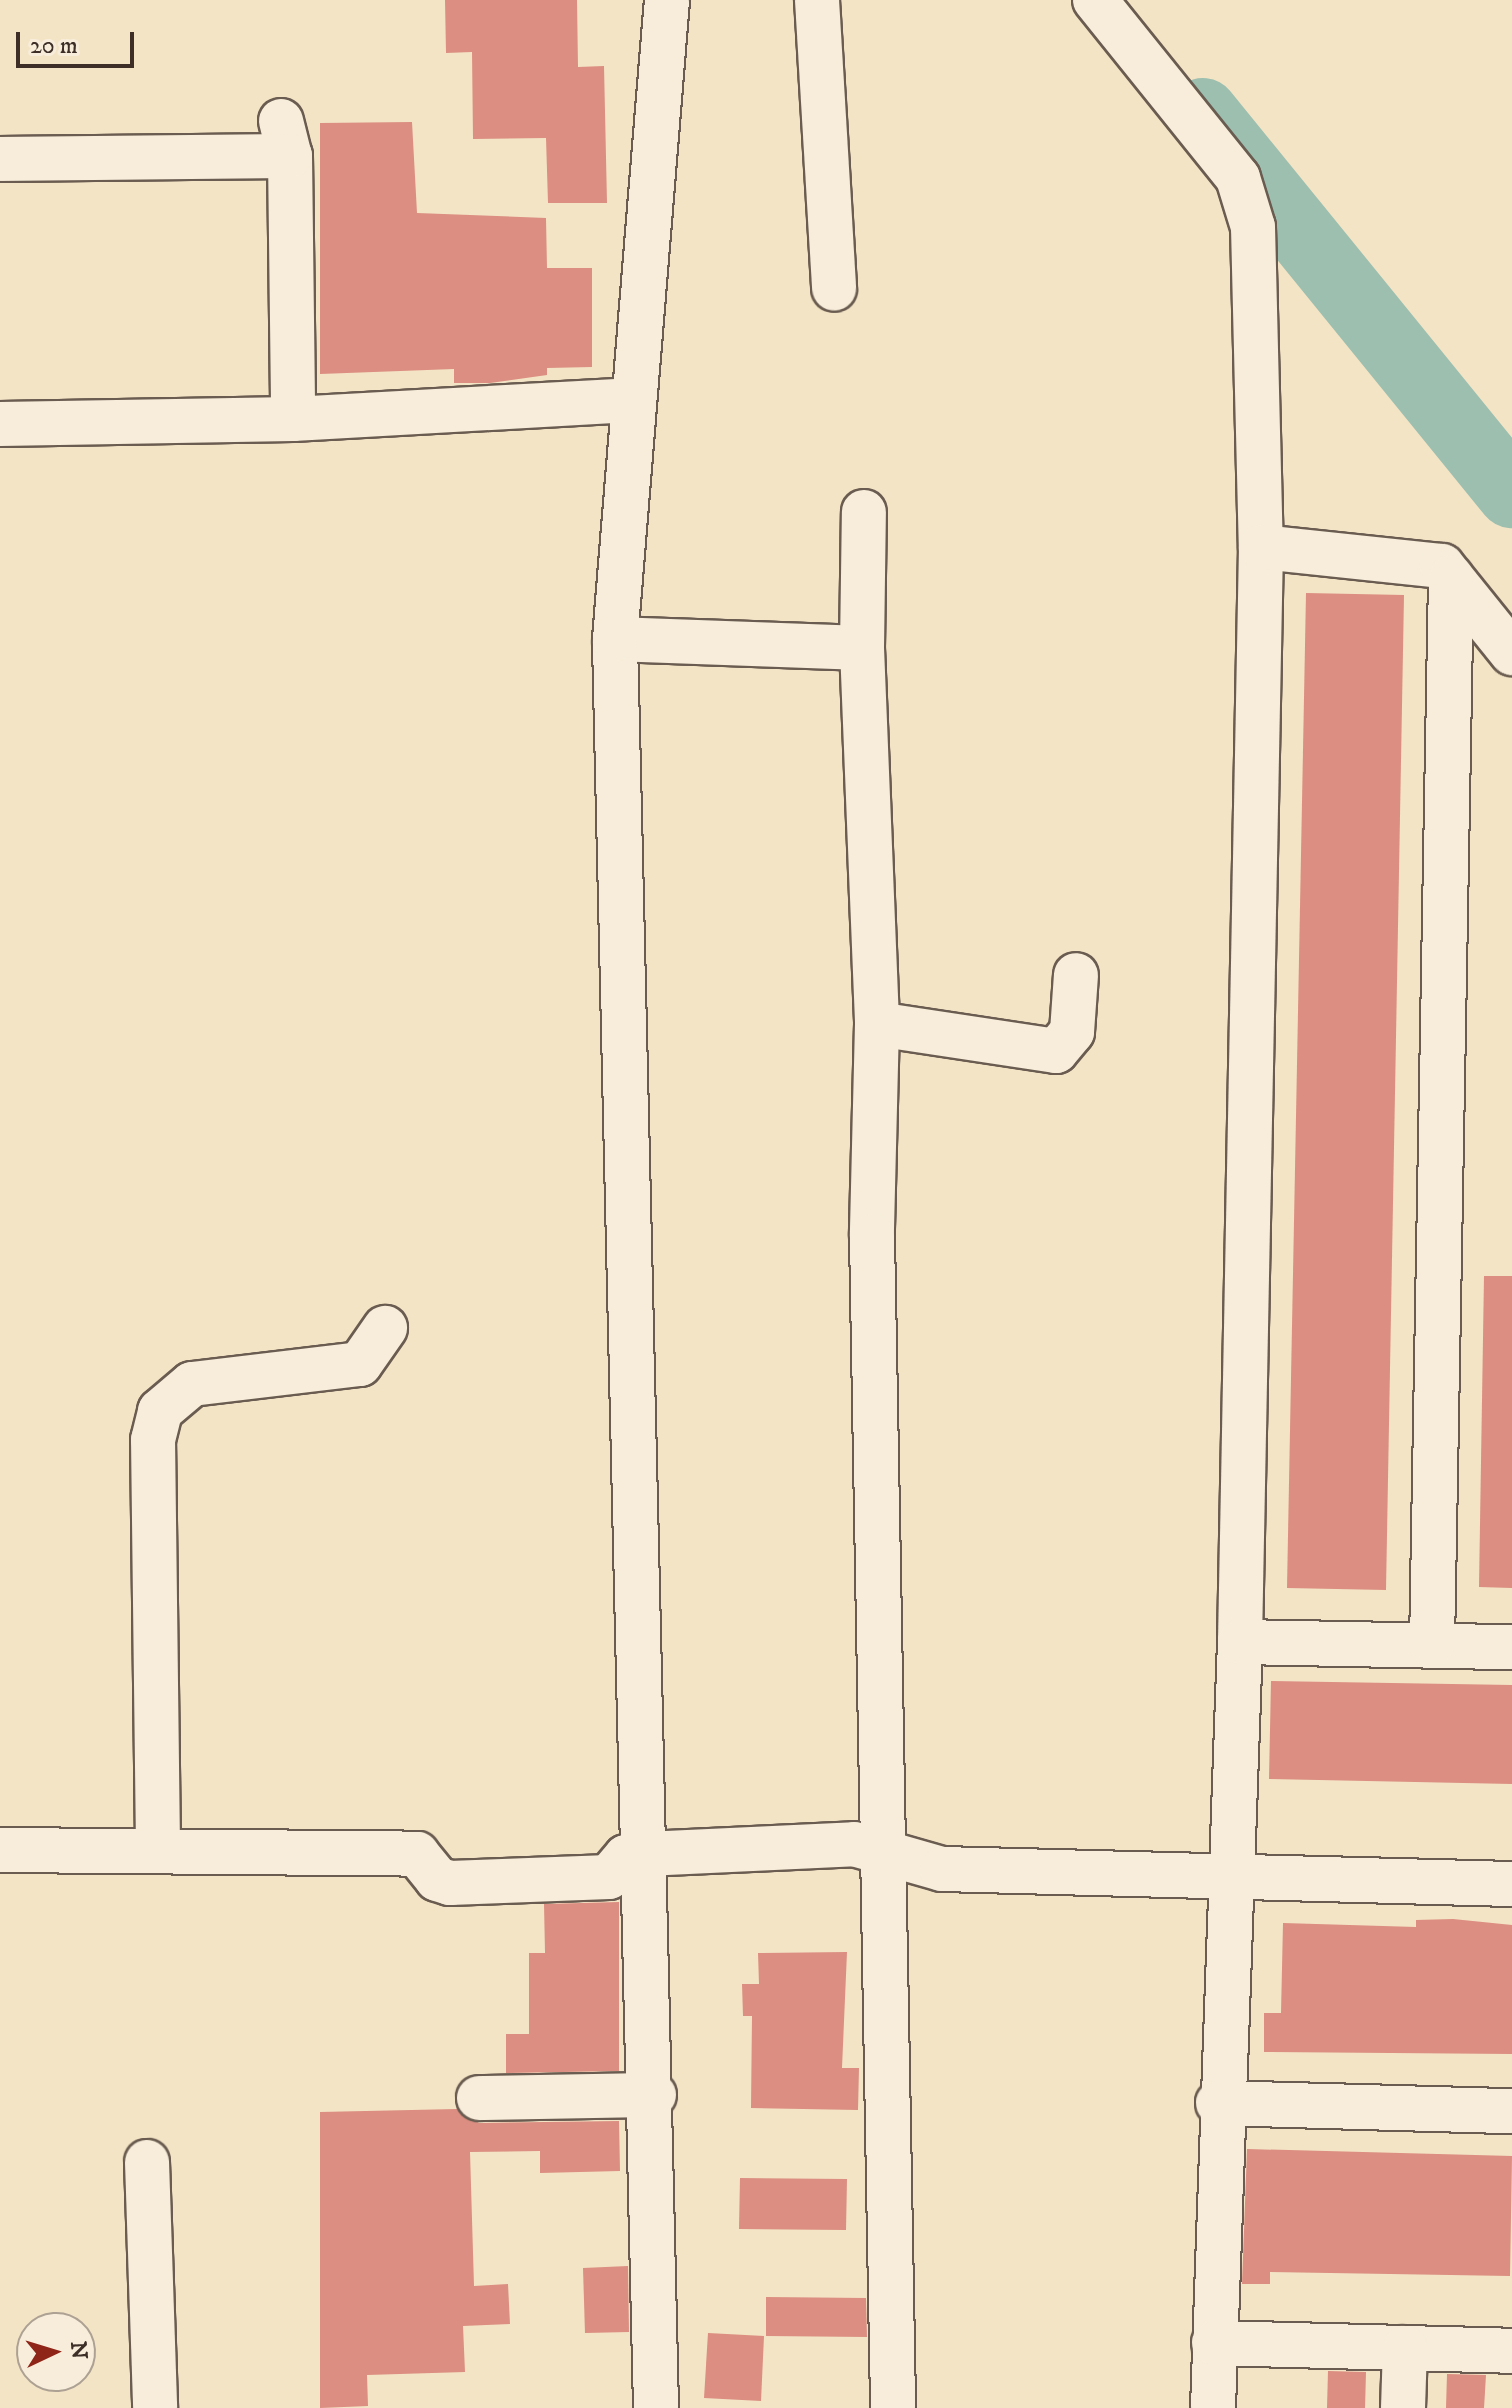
<!DOCTYPE html>
<html>
<head>
<meta charset="utf-8">
<style>
	body { margin:0 }
	#map { position:relative; width:1512px; height:2408px; overflow:hidden; background:#f3e4c6; font-family:"IM FELL DW Pica",serif }
	div>[style] { position:absolute }
	.river>* { height:70px; margin:-35px; padding:0 35px; transform-origin:35px; border-radius:35px; background:#9cbfb0 }
	.building>* { inset:0; background:#db8e81 }
	.roads { filter:drop-shadow(2px 0 #6a5c50) drop-shadow(-2px 0 #6a5c50) drop-shadow(0 2px #6a5c50) drop-shadow(0 -2px #6a5c50) }
	.street>* { height:44px; margin:-22px; padding:0 22px; transform-origin:22px; border-radius:22px; background:#f7edda }
	.secondary>* { height:44px; margin:-22px; padding:0 22px; transform-origin:22px; border-radius:22px; background:#f7edda }
	span { translate:-50% -50%; white-space:nowrap; text-align:center; line-height:1.15; -webkit-text-stroke:6px #f7edda; paint-order:stroke }
	.north { position:absolute; left:16px; top:2312px; width:80px; height:80px; box-sizing:border-box; background:#f7edda; border:2px solid #ada193; border-radius:50%; rotate:86deg; font-size:22px; font-weight:700; line-height:32px; text-align:center; color:#3d2f28 }
	.north::after { content:''; display:block; margin:auto; width:28px; height:36px; background:#8f2418; clip-path:polygon(50% 0,100% 100%,50% 72%,0 100%) }
	.scale { position:absolute; left:16px; top:32px; width:118px; height:36px; box-sizing:border-box; border:4px solid #3d2f28; border-top:0; padding-left:10px; font-size:24px; line-height:28px; white-space:nowrap; color:#3d2f28; -webkit-text-stroke:6px #f7edda; paint-order:stroke }
</style>
</head>
<body>
<div id="map">
	<div class="river">
		<div style="left:1203px;top:113px;width:490px;rotate:50.9deg"></div>
	</div>
	<div class="building">
		<div style="clip-path:polygon(445px 0,577px 0,578px 67px,604px 66px,607px 203px,548px 203px,546px 138px,473px 139px,472px 52px,446px 53px)"></div>
		<div style="clip-path:polygon(412px 122px,417px 213px,546px 218px,547px 268px,592px 268px,592px 367px,547px 368px,547px 375px,490px 383px,454px 383px,454px 369px,320px 374px,320px 123px)"></div>
		<div style="clip-path:polygon(1306px 593px,1404px 595px,1386px 1590px,1287px 1588px)"></div>
		<div style="clip-path:polygon(1484px 1276px,1512px 1276px,1512px 1588px,1479px 1587px)"></div>
		<div style="clip-path:polygon(1271px 1681px,1512px 1685px,1512px 1784px,1269px 1779px)"></div>
		<div style="clip-path:polygon(619px 1902px,619px 2071px,506px 2073px,506px 2034px,529px 2034px,529px 1953px,545px 1953px,544px 1904px)"></div>
		<div style="clip-path:polygon(1453px 1919px,1512px 1925px,1512px 2054px,1264px 2052px,1264px 2013px,1281px 2013px,1283px 1923px,1416px 1927px,1416px 1920px)"></div>
		<div style="clip-path:polygon(847px 1952px,842px 2068px,859px 2068px,858px 2110px,751px 2108px,752px 2016px,743px 2016px,742px 1984px,759px 1984px,758px 1953px)"></div>
		<div style="clip-path:polygon(457px 2109px,479px 2123px,619px 2121px,620px 2171px,540px 2173px,540px 2151px,470px 2152px,474px 2286px,508px 2284px,510px 2324px,463px 2326px,465px 2372px,367px 2375px,368px 2406px,320px 2408px,320px 2112px)"></div>
		<div style="clip-path:polygon(1247px 2149px,1512px 2156px,1510px 2276px,1270px 2272px,1270px 2284px,1242px 2284px)"></div>
		<div style="clip-path:polygon(740px 2178px,847px 2179px,846px 2230px,739px 2229px)"></div>
		<div style="clip-path:polygon(628px 2266px,629px 2332px,585px 2333px,583px 2268px)"></div>
		<div style="clip-path:polygon(766px 2297px,866px 2298px,867px 2337px,766px 2336px)"></div>
		<div style="clip-path:polygon(708px 2333px,764px 2336px,761px 2401px,704px 2398px)"></div>
		<div style="clip-path:polygon(1328px 2371px,1366px 2372px,1365px 2408px,1327px 2408px)"></div>
		<div style="clip-path:polygon(1447px 2374px,1486px 2375px,1484px 2408px,1446px 2408px)"></div>
	</div>
	<div class="roads">
		<div class="street">
			<div style="left:817px;top:0;width:289px;rotate:86.6deg"></div>
			<div style="left:1095px;top:0;width:228px;rotate:51.2deg"></div>
			<div style="left:1238px;top:178px;width:51px;rotate:73deg"></div>
			<div style="left:1253px;top:227px;width:320px;rotate:88.6deg"></div>
			<div style="left:1261px;top:547px;width:1095px;rotate:91.1deg"></div>
			<div style="left:1240px;top:1642px;width:766px;rotate:92.02deg"></div>
			<div style="left:281px;top:121px;width:36px;rotate:76deg"></div>
			<div style="left:290px;top:156px;width:263px;rotate:89.3deg"></div>
			<div style="left:0;top:159px;width:290px;rotate:-0.6deg"></div>
			<div style="left:0;top:424px;width:293px;rotate:-1deg"></div>
			<div style="left:293px;top:419px;width:338px;rotate:-3.2deg"></div>
			<div style="left:1261px;top:547px;width:182px;rotate:6deg"></div>
			<div style="left:1442px;top:566px;width:112px;rotate:51.2deg"></div>
			<div style="left:615px;top:639px;width:247px;rotate:2.1deg"></div>
			<div style="left:862px;top:648px;width:376px;rotate:87.7deg"></div>
			<div style="left:877px;top:1024px;width:212px;rotate:91.4deg"></div>
			<div style="left:872px;top:1236px;width:1172px;rotate:88.97deg"></div>
			<div style="left:862px;top:648px;width:136px;rotate:-89.2deg"></div>
			<div style="left:877px;top:1024px;width:181px;rotate:8.6deg"></div>
			<div style="left:1056px;top:1051px;width:25px;rotate:-50deg"></div>
			<div style="left:1072px;top:1032px;width:57px;rotate:-86deg"></div>
			<div style="left:1240px;top:1642px;width:272px;rotate:1.1deg"></div>
			<div style="left:1432px;top:1645px;width:1068px;rotate:-88.98deg"></div>
			<div style="left:158px;top:1847px;width:407px;rotate:-90.7deg"></div>
			<div style="left:153px;top:1440px;width:30px;rotate:-76deg"></div>
			<div style="left:160px;top:1411px;width:42px;rotate:-40.2deg"></div>
			<div style="left:192px;top:1384px;width:169px;rotate:-6.8deg"></div>
			<div style="left:360px;top:1364px;width:44px;rotate:-55.2deg"></div>
			<div style="left:0;top:1850px;width:417px;rotate:0.5deg"></div>
			<div style="left:417px;top:1854px;width:32px;rotate:51deg"></div>
			<div style="left:437px;top:1879px;width:14px;rotate:17deg"></div>
			<div style="left:450px;top:1883px;width:159px;rotate:-2.2deg"></div>
			<div style="left:609px;top:1877px;width:26px;rotate:-50deg"></div>
			<div style="left:626px;top:1857px;width:19px;rotate:-9deg"></div>
			<div style="left:645px;top:1854px;width:209px;rotate:-2.7deg"></div>
			<div style="left:854px;top:1844px;width:91px;rotate:15.9deg"></div>
			<div style="left:942px;top:1869px;width:570px;rotate:1.51deg"></div>
			<div style="left:479px;top:2098px;width:175px;rotate:-1deg"></div>
			<div style="left:1218px;top:2103px;width:294px;rotate:1.6deg"></div>
			<div style="left:147px;top:2162px;width:246px;rotate:88.1deg"></div>
			<div style="left:1214px;top:2343px;width:298px;rotate:1.5deg"></div>
			<div style="left:1403px;top:2408px;width:60px;rotate:-88.1deg"></div>
		</div>
		<div class="secondary">
			<div style="left:656px;top:2408px;width:1769px;rotate:-91.33deg"></div>
			<div style="left:615px;top:639px;width:641px;rotate:-85.35deg"></div>
		</div>
	</div>
	<div class="north">N</div>
	<div class="scale">20 m</div>
</div>
</body>
</html>
